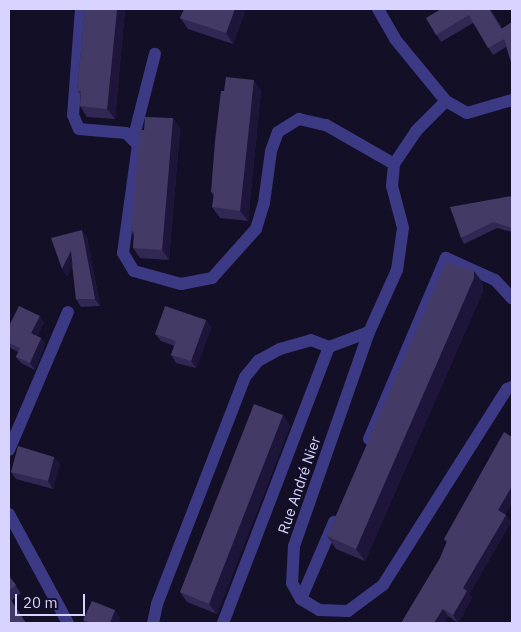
<!DOCTYPE html>
<html>
<head>
<meta charset="utf-8">
<style>
	body { margin:0 }
	#map { position:relative; width:521px; height:632px; overflow:hidden; background:#130f26; font-family:"IBM Plex Sans",sans-serif }
	div>[style] { position:absolute }
	.minor>* { height:12px; margin:-6px; padding:0 6px; transform-origin:6px; border-radius:6px; background:#3d3a85 }
	.wall>* { inset:0; background:#312854 }
	.shaded-wall>* { inset:0; background:#1d163a }
	.building>* { inset:0; background:#433a66 }
	span { translate:-50% -50%; white-space:nowrap; text-align:center; line-height:1.15; -webkit-text-stroke:4.5px #130f26; paint-order:stroke }
	.street-label { font-size:15px; color:#d9d4ff }
	.frame { position:absolute; inset:0; border:10px solid #d9d4ff; pointer-events:none }
	.scale { position:absolute; left:15px; top:594px; width:70px; height:22px; box-sizing:border-box; border:2px solid #d9d4ff; border-top:0; padding-left:6px; font-size:15px; line-height:18px; white-space:nowrap; color:#d9d4ff; -webkit-text-stroke:4px #130f26; paint-order:stroke }
</style>
</head>
<body>
<div id="map">
	<div class="minor">
		<div style="left:81px;top:9px;width:106px;rotate:94.3deg"></div>
		<div style="left:73px;top:115px;width:15px;rotate:67deg"></div>
		<div style="left:79px;top:129px;width:47px;rotate:4.9deg"></div>
		<div style="left:126px;top:133px;width:17px;rotate:45deg"></div>
		<div style="left:138px;top:145px;width:109px;rotate:97.9deg"></div>
		<div style="left:123px;top:253px;width:21px;rotate:59deg"></div>
		<div style="left:134px;top:271px;width:49px;rotate:15.5deg"></div>
		<div style="left:181px;top:284px;width:32px;rotate:-11deg"></div>
		<div style="left:212px;top:278px;width:66px;rotate:-48.1deg"></div>
		<div style="left:256px;top:229px;width:27px;rotate:-73deg"></div>
		<div style="left:264px;top:203px;width:52px;rotate:-82.3deg"></div>
		<div style="left:271px;top:151px;width:20px;rotate:-70deg"></div>
		<div style="left:278px;top:132px;width:25px;rotate:-32deg"></div>
		<div style="left:299px;top:119px;width:28px;rotate:13deg"></div>
		<div style="left:326px;top:125px;width:78px;rotate:29.8deg"></div>
		<div style="left:394px;top:164px;width:22px;rotate:95deg"></div>
		<div style="left:392px;top:186px;width:43px;rotate:75.3deg"></div>
		<div style="left:403px;top:228px;width:42px;rotate:98.1deg"></div>
		<div style="left:397px;top:270px;width:68px;rotate:114.3deg"></div>
		<div style="left:369px;top:332px;width:227px;rotate:109.3deg"></div>
		<div style="left:294px;top:546px;width:37px;rotate:93deg"></div>
		<div style="left:292px;top:583px;width:18px;rotate:61deg"></div>
		<div style="left:301px;top:599px;width:21px;rotate:31deg"></div>
		<div style="left:319px;top:610px;width:29px;rotate:2deg"></div>
		<div style="left:348px;top:611px;width:44px;rotate:-36.6deg"></div>
		<div style="left:383px;top:585px;width:232px;rotate:-57.7deg"></div>
		<div style="left:507px;top:389px;width:5px;rotate:-22deg"></div>
		<div style="left:378px;top:9px;width:34px;rotate:60deg"></div>
		<div style="left:395px;top:39px;width:80px;rotate:50.6deg"></div>
		<div style="left:446px;top:101px;width:24px;rotate:30deg"></div>
		<div style="left:467px;top:113px;width:47px;rotate:-16.1deg"></div>
		<div style="left:133px;top:140px;width:89px;rotate:-75.7deg"></div>
		<div style="left:394px;top:164px;width:40px;rotate:-56deg"></div>
		<div style="left:416px;top:131px;width:42px;rotate:-45deg"></div>
		<div style="left:369px;top:439px;width:197px;rotate:-67deg"></div>
		<div style="left:446px;top:258px;width:54px;rotate:24.2deg"></div>
		<div style="left:495px;top:280px;width:25px;rotate:47deg"></div>
		<div style="left:9px;top:450px;width:150px;rotate:-66.9deg"></div>
		<div style="left:9px;top:514px;width:124px;rotate:61.6deg"></div>
		<div style="left:301px;top:599px;width:84px;rotate:-66.8deg"></div>
		<div style="left:153px;top:623px;width:19px;rotate:-78deg"></div>
		<div style="left:157px;top:604px;width:243px;rotate:-68.8deg"></div>
		<div style="left:245px;top:377px;width:21px;rotate:-51deg"></div>
		<div style="left:258px;top:361px;width:25px;rotate:-29deg"></div>
		<div style="left:280px;top:349px;width:32px;rotate:-16deg"></div>
		<div style="left:311px;top:340px;width:19px;rotate:21deg"></div>
		<div style="left:329px;top:347px;width:43px;rotate:-20.6deg"></div>
		<div style="left:223px;top:623px;width:296px;rotate:-69deg"></div>
	</div>
	<div class="wall">
		<div style="clip-path:polygon(85px 9px,125px 9px,115px 119px,87px 117px,80px 106px,81px 95px,77px 91px)"></div>
		<div style="clip-path:polygon(184px 9px,246px 9px,233px 44px,188px 29px,180px 18px)"></div>
		<div style="clip-path:polygon(490px 9px,502px 28px,506px 47px,493px 55px,473px 23px,441px 42px,426px 18px)"></div>
		<div style="clip-path:polygon(261px 90px,248px 221px,220px 218px,212px 207px,214px 197px,211px 192px)"></div>
		<div style="clip-path:polygon(173px 118px,180px 129px,169px 260px,140px 258px,133px 248px,134px 236px,131px 231px,144px 130px)"></div>
		<div style="clip-path:polygon(512px 196px,512px 232px,497px 228px,464px 244px,461px 238px)"></div>
		<div style="clip-path:polygon(87px 237px,100px 306px,81px 307px,76px 299px,72px 266px,67px 276px,62px 269px)"></div>
		<div style="clip-path:polygon(483px 283px,483px 291px,365px 561px,336px 549px,327px 536px)"></div>
		<div style="clip-path:polygon(206px 320px,211px 328px,196px 368px,176px 363px,171px 355px,174px 346px,161px 341px,155px 334px)"></div>
		<div style="clip-path:polygon(44px 322px,37px 336px,41px 338px,45px 344px,35px 370px,21px 363px,16px 357px,18px 352px,9px 347px,9px 326px)"></div>
		<div style="clip-path:polygon(283px 415px,290px 426px,217px 614px,187px 602px,180px 592px)"></div>
		<div style="clip-path:polygon(512px 437px,512px 502px,505px 515px,511px 522px,469px 594px,472px 598px,458px 623px,448px 616px,444px 623px,440px 558px,447px 543px,444px 539px)"></div>
		<div style="clip-path:polygon(54px 457px,60px 464px,53px 489px,16px 479px,11px 472px)"></div>
		<div style="clip-path:polygon(9px 576px,21px 593px,11px 601px,9px 623px)"></div>
		<div style="clip-path:polygon(120px 617px,118px 623px,85px 623px,83px 620px)"></div>
	</div>
	<div class="shaded-wall">
		<div style="clip-path:polygon(117px 9px,125px 9px,115px 119px,107px 109px)"></div>
		<div style="clip-path:polygon(235px 9px,246px 9px,233px 44px,226px 33px)"></div>
		<div style="clip-path:polygon(254px 80px,261px 90px,248px 221px,240px 211px)"></div>
		<div style="clip-path:polygon(173px 118px,180px 129px,169px 260px,162px 250px)"></div>
		<div style="clip-path:polygon(82px 230px,87px 237px,100px 306px,95px 299px)"></div>
		<div style="clip-path:polygon(71px 251px,76px 258px,67px 276px,62px 269px)"></div>
		<div style="clip-path:polygon(474px 271px,483px 283px,483px 291px,365px 561px,356px 549px)"></div>
		<div style="clip-path:polygon(40px 316px,44px 322px,35px 339px,31px 333px)"></div>
		<div style="clip-path:polygon(206px 320px,211px 328px,196px 368px,191px 361px)"></div>
		<div style="clip-path:polygon(41px 338px,45px 344px,35px 370px,30px 363px)"></div>
		<div style="clip-path:polygon(283px 415px,290px 426px,217px 614px,209px 604px)"></div>
		<div style="clip-path:polygon(54px 457px,60px 464px,53px 489px,48px 481px)"></div>
		<div style="clip-path:polygon(512px 486px,512px 502px,504px 518px,498px 510px)"></div>
		<div style="clip-path:polygon(506px 515px,511px 522px,469px 594px,472px 598px,458px 623px,453px 615px,463px 588px)"></div>
		<div style="clip-path:polygon(443px 609px,448px 616px,444px 623px,434px 623px)"></div>
		<div style="clip-path:polygon(115px 610px,120px 617px,118px 623px,110px 623px)"></div>
	</div>
	<div class="building">
		<div style="clip-path:polygon(85px 9px,117px 9px,107px 109px,80px 106px,81px 91px,77px 91px)"></div>
		<div style="clip-path:polygon(184px 9px,235px 9px,226px 33px,180px 18px)"></div>
		<div style="clip-path:polygon(441px 9px,489px 9px,501px 29px,512px 22px,512px 66px,504px 39px,488px 48px,469px 15px,436px 35px,426px 18px)"></div>
		<div style="clip-path:polygon(226px 77px,254px 80px,240px 211px,212px 207px,214px 193px,211px 192px,215px 141px,221px 91px,224px 91px)"></div>
		<div style="clip-path:polygon(145px 117px,173px 118px,162px 250px,133px 248px,134px 232px,131px 231px,140px 130px,144px 130px)"></div>
		<div style="clip-path:polygon(512px 196px,512px 228px,493px 222px,461px 238px,450px 207px)"></div>
		<div style="clip-path:polygon(82px 230px,95px 299px,76px 299px,71px 251px,62px 269px,51px 238px)"></div>
		<div style="clip-path:polygon(446px 262px,474px 271px,474px 278px,356px 549px,327px 536px)"></div>
		<div style="clip-path:polygon(19px 306px,40px 316px,31px 333px,41px 338px,30px 363px,16px 357px,20px 348px,9px 343px,9px 326px)"></div>
		<div style="clip-path:polygon(165px 306px,206px 320px,191px 361px,171px 355px,176px 341px,155px 334px)"></div>
		<div style="clip-path:polygon(254px 404px,283px 415px,209px 604px,180px 592px)"></div>
		<div style="clip-path:polygon(504px 432px,512px 437px,512px 486px,498px 510px,506px 515px,463px 588px,467px 591px,453px 615px,443px 609px,434px 623px,401px 623px,440px 558px,447px 541px,444px 539px)"></div>
		<div style="clip-path:polygon(18px 446px,54px 457px,48px 481px,11px 472px)"></div>
		<div style="clip-path:polygon(9px 576px,16px 585px,9px 591px)"></div>
		<div style="clip-path:polygon(9px 597px,26px 623px,9px 623px)"></div>
		<div style="clip-path:polygon(92px 601px,115px 610px,110px 623px,93px 623px,83px 620px)"></div>
	</div>
	<div class="street-label">
		<span style="left:299px;top:485px;rotate:-71deg">Rue André Nier</span>
	</div>
	<div class="frame"></div>
	<div class="scale">20 m</div>
</div>
</body>
</html>
